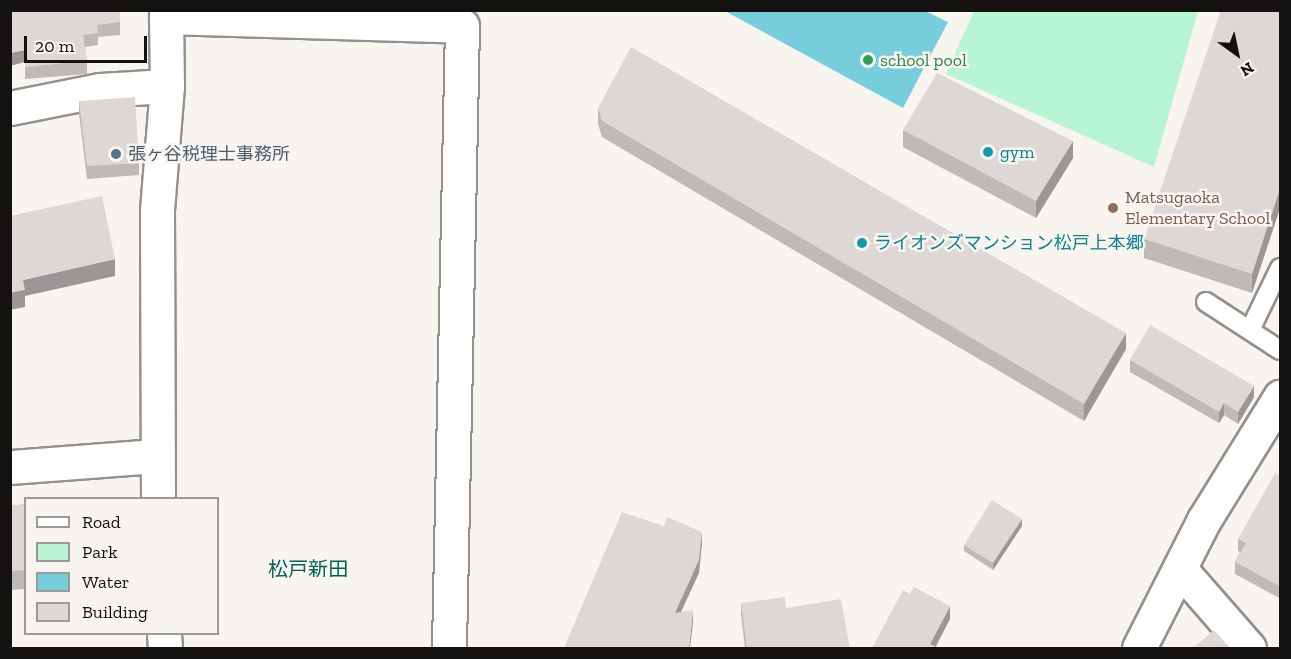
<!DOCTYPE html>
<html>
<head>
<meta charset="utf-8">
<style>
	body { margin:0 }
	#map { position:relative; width:1291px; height:659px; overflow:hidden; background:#f8f4f0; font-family:"Zilla Slab","Noto Sans JP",serif }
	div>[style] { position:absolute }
	.green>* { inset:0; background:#b8f5d5 }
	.water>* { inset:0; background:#76cedd }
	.roads { filter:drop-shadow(2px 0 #94908d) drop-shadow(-2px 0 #94908d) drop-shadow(0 2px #94908d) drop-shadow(0 -2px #94908d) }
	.service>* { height:18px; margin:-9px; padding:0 9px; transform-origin:9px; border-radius:9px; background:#fff }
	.minor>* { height:33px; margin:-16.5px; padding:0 16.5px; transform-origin:16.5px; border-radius:16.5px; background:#fff }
	.wall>* { inset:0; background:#bebab8 }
	.shaded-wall>* { inset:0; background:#9b9796 }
	.building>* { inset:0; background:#ddd8d6 }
	.dots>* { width:16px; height:16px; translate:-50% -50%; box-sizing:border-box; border:3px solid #f8f4f0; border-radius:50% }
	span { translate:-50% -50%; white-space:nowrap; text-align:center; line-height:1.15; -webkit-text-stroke:5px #f8f4f0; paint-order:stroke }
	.leisure-label { font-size:18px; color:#27864d }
	.left { translate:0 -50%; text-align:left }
	.culture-label { font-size:18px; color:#0d838f }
	.service-label { font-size:18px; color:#4e5e75 }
	.education-label { font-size:18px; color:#785e54 }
	.neighbourhood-label { font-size:20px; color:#006257 }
	.frame { position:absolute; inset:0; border:12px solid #131210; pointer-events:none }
	.legend { position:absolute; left:24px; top:497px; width:195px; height:138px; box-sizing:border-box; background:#f8f4f0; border:2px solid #9c9a96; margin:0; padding:8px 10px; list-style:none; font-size:18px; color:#131210 }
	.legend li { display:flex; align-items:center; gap:12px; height:30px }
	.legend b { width:30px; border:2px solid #9c9a96 }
	.north { position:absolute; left:1207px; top:24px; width:60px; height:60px; -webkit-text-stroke:4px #f8f4f0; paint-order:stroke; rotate:147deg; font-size:16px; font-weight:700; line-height:24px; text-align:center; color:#131210 }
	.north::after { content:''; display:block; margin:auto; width:21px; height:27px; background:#131210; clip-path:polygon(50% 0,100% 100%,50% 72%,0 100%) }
	.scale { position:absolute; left:24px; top:36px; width:123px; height:27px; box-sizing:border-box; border:3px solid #131210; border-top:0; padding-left:8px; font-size:18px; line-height:21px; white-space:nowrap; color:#131210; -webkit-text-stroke:4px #f8f4f0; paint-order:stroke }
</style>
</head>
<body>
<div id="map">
	<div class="green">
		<div style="clip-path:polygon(974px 11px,1198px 11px,1154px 167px,946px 74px)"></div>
	</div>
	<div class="water">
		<div style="clip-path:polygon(723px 10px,925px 11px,948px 22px,903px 108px)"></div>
	</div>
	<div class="roads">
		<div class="service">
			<div style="left:1206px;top:302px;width:88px;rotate:33deg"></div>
			<div style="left:1250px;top:330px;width:69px;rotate:-64.2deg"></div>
		</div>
		<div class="minor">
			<div style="left:166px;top:17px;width:296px;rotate:1.7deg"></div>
			<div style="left:462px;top:26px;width:622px;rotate:91.2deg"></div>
			<div style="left:10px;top:108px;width:92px;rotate:-11.3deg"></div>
			<div style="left:100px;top:90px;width:67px;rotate:-3.4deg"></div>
			<div style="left:10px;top:467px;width:146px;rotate:-4.3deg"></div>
			<div style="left:158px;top:498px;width:288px;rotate:-90.2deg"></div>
			<div style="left:157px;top:210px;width:124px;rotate:-85.4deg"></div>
			<div style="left:167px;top:86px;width:76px;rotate:-90.8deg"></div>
			<div style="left:1180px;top:569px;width:105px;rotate:48.9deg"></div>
			<div style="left:164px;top:634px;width:14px;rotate:86deg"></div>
			<div style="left:1139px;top:648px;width:144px;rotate:-63.1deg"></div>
			<div style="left:1204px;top:520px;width:145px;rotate:-58.3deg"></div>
		</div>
	</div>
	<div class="wall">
		<div style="clip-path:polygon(120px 10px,120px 35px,98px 37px,98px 45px,85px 47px,87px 61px,87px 74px,25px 79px,25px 62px)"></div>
		<div style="clip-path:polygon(1281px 10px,1281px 205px,1252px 293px,1144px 258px,1144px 239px)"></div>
		<div style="clip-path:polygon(79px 101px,139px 163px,139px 175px,87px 179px,79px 114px)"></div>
		<div style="clip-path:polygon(598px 108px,1126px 349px,1084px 421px,602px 137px,598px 124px)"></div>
		<div style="clip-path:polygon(903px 130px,1073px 158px,1036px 218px,903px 147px)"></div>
		<div style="clip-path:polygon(1130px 360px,1254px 397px,1238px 424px,1224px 415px,1219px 423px,1130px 372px)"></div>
		<div style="clip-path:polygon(1281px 476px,1281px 599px,1235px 574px,1235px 562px,1240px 552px,1238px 551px,1238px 539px)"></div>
		<div style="clip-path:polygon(26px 504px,26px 589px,10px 590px,10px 506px)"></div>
		<div style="clip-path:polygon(1022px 526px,993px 570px,964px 551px,964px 545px)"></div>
		<div style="clip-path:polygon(741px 603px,786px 608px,850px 648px,745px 648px,741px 615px)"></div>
	</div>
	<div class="shaded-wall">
		<div style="clip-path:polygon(25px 50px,25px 62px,10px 66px,10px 53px)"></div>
		<div style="clip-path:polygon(1073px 141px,1073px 158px,1036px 218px,1036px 201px)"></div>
		<div style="clip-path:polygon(1281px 186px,1281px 205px,1252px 293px,1252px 274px)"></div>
		<div style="clip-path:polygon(115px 259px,115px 276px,25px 296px,25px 307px,10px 310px,10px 293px,23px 280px)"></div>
		<div style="clip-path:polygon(1126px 333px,1126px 349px,1084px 421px,1084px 404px)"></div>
		<div style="clip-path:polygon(1254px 386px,1254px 397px,1238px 424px,1238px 412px)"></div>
		<div style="clip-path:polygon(1224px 403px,1224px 415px,1219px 423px,1219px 412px)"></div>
		<div style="clip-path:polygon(1022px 519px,1022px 526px,993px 570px,993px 563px)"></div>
		<div style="clip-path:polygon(702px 532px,702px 544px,699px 573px,675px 625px,675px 613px)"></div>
		<div style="clip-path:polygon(950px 606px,950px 619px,935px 648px,930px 648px,930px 644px)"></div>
		<div style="clip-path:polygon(693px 610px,693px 623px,690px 648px,689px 648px)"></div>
	</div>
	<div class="building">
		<div style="clip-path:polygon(10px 10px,120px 10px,120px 22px,97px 25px,98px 33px,83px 35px,87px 61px,25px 67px,25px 50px,10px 53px)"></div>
		<div style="clip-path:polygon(1221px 10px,1281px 10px,1281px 186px,1252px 274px,1144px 239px)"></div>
		<div style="clip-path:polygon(631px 47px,1126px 333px,1084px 404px,602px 121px,598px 108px)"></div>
		<div style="clip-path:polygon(937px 73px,1073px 141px,1036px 201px,903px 130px)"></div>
		<div style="clip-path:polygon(135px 97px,139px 163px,87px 166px,79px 101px)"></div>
		<div style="clip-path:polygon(102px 196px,115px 259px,23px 280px,25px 290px,10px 293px,10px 216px)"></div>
		<div style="clip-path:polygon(1150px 325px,1254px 386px,1238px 412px,1224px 403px,1219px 412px,1130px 360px)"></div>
		<div style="clip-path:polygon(1275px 473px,1281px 476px,1281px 587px,1235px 562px,1246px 543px,1238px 539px)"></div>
		<div style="clip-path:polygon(992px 500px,1022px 519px,993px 563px,964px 545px)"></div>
		<div style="clip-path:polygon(26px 504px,26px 570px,10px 571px,10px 506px)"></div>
		<div style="clip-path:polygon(622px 512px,664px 526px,667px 517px,702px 532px,699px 560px,675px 613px,693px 610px,689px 648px,564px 648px)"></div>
		<div style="clip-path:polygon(914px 587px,950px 606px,930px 644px,935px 646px,934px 648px,872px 648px,903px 590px,910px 594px)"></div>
		<div style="clip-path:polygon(785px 597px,786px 608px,841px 599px,850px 648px,747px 648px,741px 603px)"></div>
		<div style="clip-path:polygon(1214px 630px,1230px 648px,1193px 648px)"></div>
	</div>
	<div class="dots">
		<div style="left:868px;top:60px;background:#2e9e5b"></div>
		<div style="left:988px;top:152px;background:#0f9aa8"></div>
		<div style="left:116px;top:154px;background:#5c6f8a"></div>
		<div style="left:1113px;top:208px;background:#8d6e63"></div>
		<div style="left:862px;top:243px;background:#0f9aa8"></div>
	</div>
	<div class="leisure-label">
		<span class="left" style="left:880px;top:60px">school pool</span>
	</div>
	<div class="culture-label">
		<span class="left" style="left:1000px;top:152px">gym</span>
		<span class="left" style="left:874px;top:243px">ライオンズマンション松戸上本郷</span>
	</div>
	<div class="service-label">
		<span class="left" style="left:128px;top:154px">張ヶ谷税理士事務所</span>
	</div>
	<div class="education-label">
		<span class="left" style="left:1125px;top:208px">Matsugaoka<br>Elementary School</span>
	</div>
	<div class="neighbourhood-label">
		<span style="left:308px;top:569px">松戸新田</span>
	</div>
	<div class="frame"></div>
	<ul class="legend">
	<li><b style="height:8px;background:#fff"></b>Road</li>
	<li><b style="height:16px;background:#b8f5d5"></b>Park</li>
	<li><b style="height:16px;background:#76cedd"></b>Water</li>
	<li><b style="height:16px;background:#ddd8d6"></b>Building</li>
	</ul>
	<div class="north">N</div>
	<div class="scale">20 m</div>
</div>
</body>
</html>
